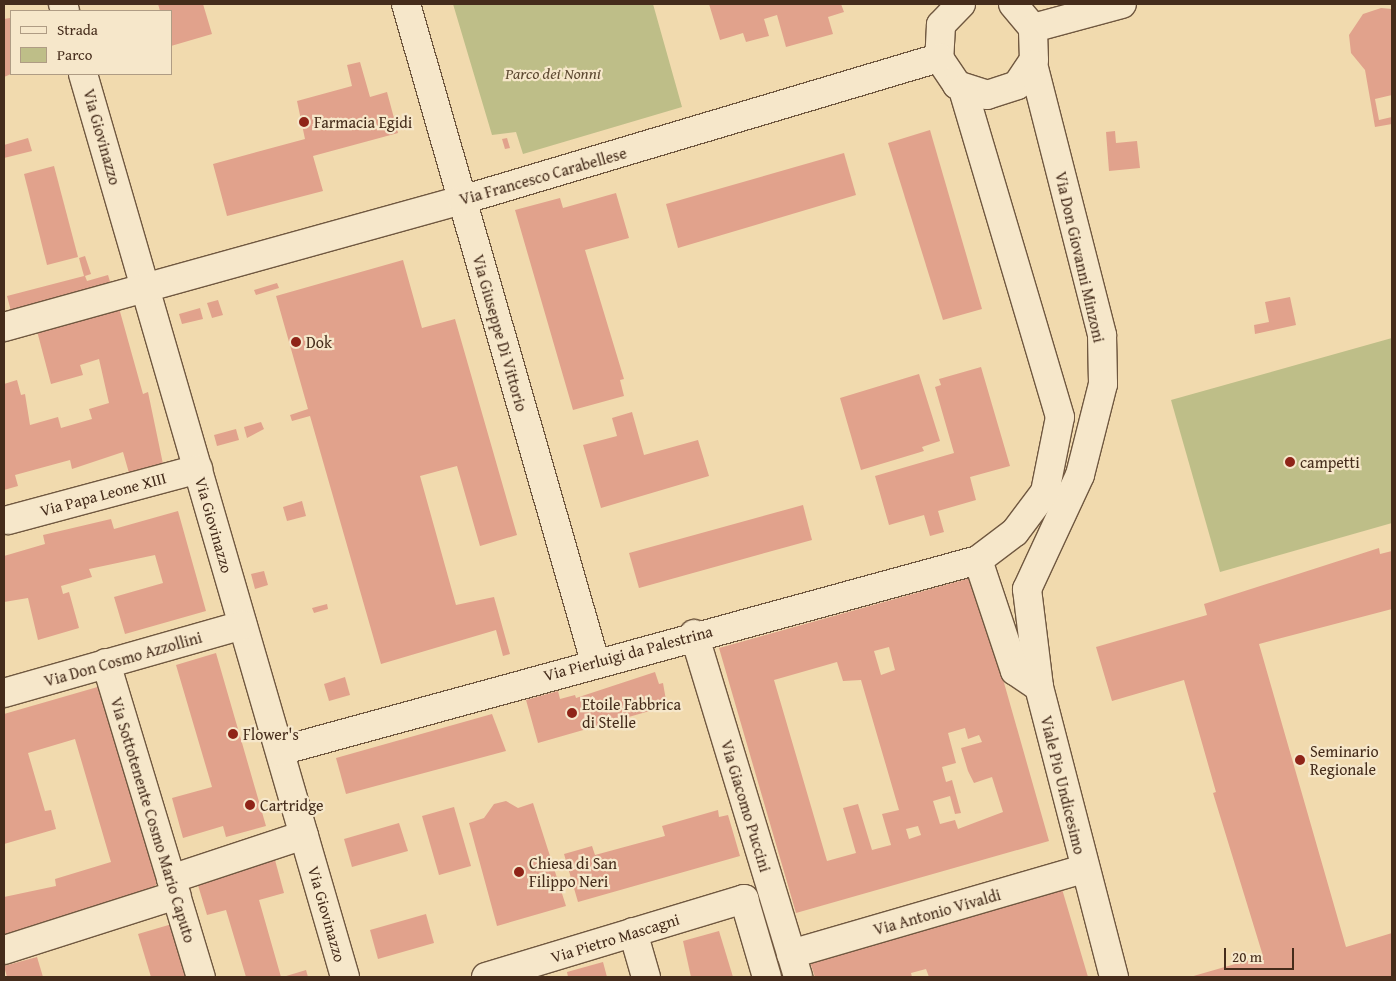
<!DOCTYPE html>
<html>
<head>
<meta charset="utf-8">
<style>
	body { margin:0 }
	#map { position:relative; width:1396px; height:981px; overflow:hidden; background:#f1daae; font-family:"Gentium Book Plus",serif }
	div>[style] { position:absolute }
	.green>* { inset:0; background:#bebe88 }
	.building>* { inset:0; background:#e1a28c }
	.roads { filter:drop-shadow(1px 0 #705840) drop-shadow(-1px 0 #705840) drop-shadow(0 1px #705840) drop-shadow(0 -1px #705840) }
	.minor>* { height:28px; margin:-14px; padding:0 14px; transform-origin:14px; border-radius:14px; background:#f6e7ca }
	.dots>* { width:14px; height:14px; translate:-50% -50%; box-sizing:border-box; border:2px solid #f6e7ca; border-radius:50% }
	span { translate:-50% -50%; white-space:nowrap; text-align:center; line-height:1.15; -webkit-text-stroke:4.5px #f6e7ca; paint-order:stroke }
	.park-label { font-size:16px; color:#5d4931; font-style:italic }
	.poi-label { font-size:16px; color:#452c1b }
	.left { translate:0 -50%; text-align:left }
	.street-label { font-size:16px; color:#452c1b }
	.frame { position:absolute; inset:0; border:5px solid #452c1b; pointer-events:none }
	.legend { position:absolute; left:10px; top:10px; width:162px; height:65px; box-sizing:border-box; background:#f6e7ca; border:1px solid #af9c84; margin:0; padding:6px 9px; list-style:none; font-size:15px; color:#452c1b }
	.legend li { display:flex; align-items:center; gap:10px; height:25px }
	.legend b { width:25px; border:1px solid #af9c84 }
	.scale { position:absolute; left:1224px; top:948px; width:70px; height:22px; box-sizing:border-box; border:2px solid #452c1b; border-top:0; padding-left:6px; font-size:15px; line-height:18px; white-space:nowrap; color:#452c1b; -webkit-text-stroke:4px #f6e7ca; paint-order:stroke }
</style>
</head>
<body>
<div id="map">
	<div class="green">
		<div style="clip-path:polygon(453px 4px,653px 4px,682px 107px,523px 154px,516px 132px,492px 135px)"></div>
		<div style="clip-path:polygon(1392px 338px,1392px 523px,1220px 572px,1171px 400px)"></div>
	</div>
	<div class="building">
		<div style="clip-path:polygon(158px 4px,203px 4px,212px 34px,171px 46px,171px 11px,160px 11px)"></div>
		<div style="clip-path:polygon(709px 4px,841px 4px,844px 12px,828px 17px,833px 34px,786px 47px,777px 15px,764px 19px,769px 36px,746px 42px,743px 33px,720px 40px)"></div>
		<div style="clip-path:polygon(1381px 8px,1392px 9px,1392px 95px,1375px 99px,1379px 120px,1392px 117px,1392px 124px,1375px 127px,1365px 70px,1351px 53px,1349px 35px,1363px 14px)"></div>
		<div style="clip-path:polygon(10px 18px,11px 74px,4px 77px,4px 19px)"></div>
		<div style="clip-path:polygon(360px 62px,370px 97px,387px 92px,398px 133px,313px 156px,323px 191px,227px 216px,213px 164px,305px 139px,297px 101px,352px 86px,347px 65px)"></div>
		<div style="clip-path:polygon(930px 130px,982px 309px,943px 320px,888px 143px)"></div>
		<div style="clip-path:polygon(1115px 131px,1116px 143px,1137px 141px,1140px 168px,1109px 171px,1106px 132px)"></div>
		<div style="clip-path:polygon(28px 138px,32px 151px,4px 158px,4px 145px)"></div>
		<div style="clip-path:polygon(507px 138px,510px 148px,505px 149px,502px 139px)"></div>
		<div style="clip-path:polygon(844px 153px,856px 195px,678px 248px,666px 204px)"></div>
		<div style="clip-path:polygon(54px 166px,78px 257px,47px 265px,24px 174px)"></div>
		<div style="clip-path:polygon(616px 193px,629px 238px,585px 250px,624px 379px,620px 380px,624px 396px,573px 410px,515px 210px,560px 198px,563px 208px)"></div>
		<div style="clip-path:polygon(85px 256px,91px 274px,85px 276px,87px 281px,108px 275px,112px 288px,12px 315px,7px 296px,84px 276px,79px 258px)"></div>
		<div style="clip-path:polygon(403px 260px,422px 328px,455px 319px,517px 535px,480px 546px,457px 466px,420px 476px,456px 605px,494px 597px,510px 654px,503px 656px,496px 630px,381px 664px,310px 416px,292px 421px,290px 415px,308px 409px,276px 296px)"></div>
		<div style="clip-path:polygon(277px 283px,279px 288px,256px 295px,254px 290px)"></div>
		<div style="clip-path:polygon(1290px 297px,1296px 325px,1255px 334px,1254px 325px,1269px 322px,1265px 302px)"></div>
		<div style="clip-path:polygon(218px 300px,223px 315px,212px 318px,207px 303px)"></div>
		<div style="clip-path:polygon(119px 308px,143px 394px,148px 392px,163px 464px,129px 473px,123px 452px,72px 469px,70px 460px,15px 475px,18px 486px,4px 490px,4px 384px,17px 380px,21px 395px,25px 394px,30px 425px,58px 417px,61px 428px,92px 419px,89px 409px,109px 403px,99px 359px,80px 365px,83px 375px,51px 384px,37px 331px)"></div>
		<div style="clip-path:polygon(200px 308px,203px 319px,182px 324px,179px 314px)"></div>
		<div style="clip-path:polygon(981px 367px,1010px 466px,970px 477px,976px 500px,938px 511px,944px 532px,930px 536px,924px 515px,889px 525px,875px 476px,954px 453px,935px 387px,941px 385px,939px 379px)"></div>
		<div style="clip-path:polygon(919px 374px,940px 441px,922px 447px,924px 451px,861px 470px,840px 398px)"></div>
		<div style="clip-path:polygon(632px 412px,644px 455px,698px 440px,709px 476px,601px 508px,583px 445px,617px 436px,612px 418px)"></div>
		<div style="clip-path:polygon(261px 422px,264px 429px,247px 438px,244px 427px)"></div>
		<div style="clip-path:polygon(236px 429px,239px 440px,217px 446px,214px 435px)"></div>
		<div style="clip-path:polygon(302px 501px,306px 516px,287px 521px,283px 507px)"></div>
		<div style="clip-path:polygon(803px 505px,812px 540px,639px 588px,629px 553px)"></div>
		<div style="clip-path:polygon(178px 511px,206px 611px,125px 634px,114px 597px,163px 583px,155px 555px,89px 569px,92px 577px,61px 586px,63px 594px,69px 592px,79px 628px,38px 640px,28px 598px,4px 602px,4px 556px,45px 544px,43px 535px,111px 519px,114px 529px)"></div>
		<div style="clip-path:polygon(1379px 548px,1380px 554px,1392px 551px,1392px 609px,1259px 644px,1346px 947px,1392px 933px,1392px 977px,1190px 977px,1263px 956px,1213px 793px,1216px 792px,1184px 680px,1112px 701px,1096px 647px,1207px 615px,1204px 604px)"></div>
		<div style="clip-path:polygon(264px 571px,268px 585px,255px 589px,251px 574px)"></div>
		<div style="clip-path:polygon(evenodd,974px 577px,1049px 841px,796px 913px,719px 648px,974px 577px,889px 647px,895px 670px,881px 675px,874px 651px,889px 647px,974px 577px,837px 662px,843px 681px,861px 680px,899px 810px,882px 814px,891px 845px,872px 850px,858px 804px,843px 808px,856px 853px,827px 861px,774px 680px,837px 662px,974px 577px,965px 728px,968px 739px,979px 735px,982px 742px,961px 748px,968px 771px,974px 783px,992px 777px,1003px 812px,958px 829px,955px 820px,940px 824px,933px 801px,950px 796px,955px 814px,961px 813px,952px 780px,946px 782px,942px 767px,956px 763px,948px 733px,965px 728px,974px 577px,918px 826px,921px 835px,909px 839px,906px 829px,918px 826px)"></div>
		<div style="clip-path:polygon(327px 604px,328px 609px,314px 613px,312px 608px)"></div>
		<div style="clip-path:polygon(216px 653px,266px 826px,226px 837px,223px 826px,183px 838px,172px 798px,212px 787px,176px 665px)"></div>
		<div style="clip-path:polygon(655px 672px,659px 684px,663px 683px,667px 706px,538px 743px,526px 700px,558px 691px,560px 699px,575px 695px,576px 698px)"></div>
		<div style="clip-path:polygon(345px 677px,350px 695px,329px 701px,324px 684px)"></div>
		<div style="clip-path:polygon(101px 686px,159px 880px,151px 892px,33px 926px,34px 931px,4px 940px,4px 897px,56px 886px,55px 879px,111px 862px,75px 739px,28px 753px,45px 811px,51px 810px,56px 829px,4px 844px,4px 714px)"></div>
		<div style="clip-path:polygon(492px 714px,506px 751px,346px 794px,336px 758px)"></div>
		<div style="clip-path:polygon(506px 801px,518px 808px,533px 803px,566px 906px,497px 926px,469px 823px,484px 818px,494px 804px)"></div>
		<div style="clip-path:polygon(454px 807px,471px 866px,439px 875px,422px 816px)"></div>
		<div style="clip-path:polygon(718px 810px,719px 817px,728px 815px,740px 856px,578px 902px,564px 854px,592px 846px,595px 855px,665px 836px,662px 826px)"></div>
		<div style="clip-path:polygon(399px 823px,408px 851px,352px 867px,344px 839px)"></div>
		<div style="clip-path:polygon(275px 860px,284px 893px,259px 900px,281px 977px,246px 977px,226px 910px,207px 915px,197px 882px)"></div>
		<div style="clip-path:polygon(1062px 889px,1088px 977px,929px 977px,926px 969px,911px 973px,912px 977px,815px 977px,810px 962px)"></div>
		<div style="clip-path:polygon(426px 914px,434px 943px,378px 959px,370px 930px)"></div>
		<div style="clip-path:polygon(172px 924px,187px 977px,151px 977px,138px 934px)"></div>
		<div style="clip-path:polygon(719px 931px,733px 977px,691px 977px,683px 941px)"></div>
		<div style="clip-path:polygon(37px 957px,43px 977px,7px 977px,4px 966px)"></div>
		<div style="clip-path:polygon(603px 962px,607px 977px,568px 977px,567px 972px)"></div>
		<div style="clip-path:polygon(306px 970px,308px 977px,283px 977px)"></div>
	</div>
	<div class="roads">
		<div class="minor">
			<div style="left:63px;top:4px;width:7px;rotate:74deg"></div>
			<div style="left:406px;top:4px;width:685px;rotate:73.97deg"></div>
			<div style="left:961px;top:4px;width:29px;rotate:134deg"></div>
			<div style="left:941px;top:25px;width:33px;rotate:93deg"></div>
			<div style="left:939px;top:58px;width:32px;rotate:56deg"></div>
			<div style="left:957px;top:85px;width:32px;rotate:18deg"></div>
			<div style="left:987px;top:95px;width:32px;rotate:-18deg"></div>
			<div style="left:1017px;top:85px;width:30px;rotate:-56deg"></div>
			<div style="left:1034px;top:60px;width:32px;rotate:-92deg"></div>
			<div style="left:1033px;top:28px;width:31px;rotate:-130deg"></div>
			<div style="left:1033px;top:28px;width:92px;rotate:-15.1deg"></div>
			<div style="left:1033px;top:64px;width:280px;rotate:75.7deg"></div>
			<div style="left:1102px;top:335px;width:49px;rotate:88.8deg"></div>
			<div style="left:1103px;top:384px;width:94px;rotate:104.2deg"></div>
			<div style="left:1080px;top:475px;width:126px;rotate:114.9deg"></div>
			<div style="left:1027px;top:589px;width:99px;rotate:83deg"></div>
			<div style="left:1039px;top:687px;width:300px;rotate:75.5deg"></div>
			<div style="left:83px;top:74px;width:940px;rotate:73.82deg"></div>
			<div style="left:4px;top:327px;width:475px;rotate:-15.5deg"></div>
			<div style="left:462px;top:200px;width:498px;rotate:-16.6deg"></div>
			<div style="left:8px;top:520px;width:197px;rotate:-15deg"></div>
			<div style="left:978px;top:560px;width:117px;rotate:71.6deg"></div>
			<div style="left:1015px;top:671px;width:29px;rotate:34deg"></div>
			<div style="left:694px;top:634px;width:358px;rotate:73.1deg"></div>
			<div style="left:106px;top:663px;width:328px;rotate:73.2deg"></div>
			<div style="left:4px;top:693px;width:248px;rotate:-15.9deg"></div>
			<div style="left:280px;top:751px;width:724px;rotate:-15.3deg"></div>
			<div style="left:978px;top:560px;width:46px;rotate:-37.1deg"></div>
			<div style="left:1015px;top:532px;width:50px;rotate:-53.1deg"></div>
			<div style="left:1045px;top:492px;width:76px;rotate:-78.7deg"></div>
			<div style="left:1060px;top:417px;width:342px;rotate:-106.5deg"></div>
			<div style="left:171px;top:879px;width:140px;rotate:-18.3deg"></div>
			<div style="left:633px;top:932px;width:47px;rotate:73.9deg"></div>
			<div style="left:4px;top:950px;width:181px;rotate:-17.7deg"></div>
			<div style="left:791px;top:954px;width:305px;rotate:-16.2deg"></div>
			<div style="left:486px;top:977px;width:270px;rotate:-16.8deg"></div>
			<div style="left:744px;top:899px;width:81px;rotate:73.6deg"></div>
		</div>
	</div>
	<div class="dots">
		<div style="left:304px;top:122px;background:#8f2418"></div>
		<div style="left:296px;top:342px;background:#8f2418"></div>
		<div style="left:1290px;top:462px;background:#8f2418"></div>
		<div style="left:572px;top:713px;background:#8f2418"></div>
		<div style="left:233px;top:734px;background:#8f2418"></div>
		<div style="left:1300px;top:760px;background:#8f2418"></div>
		<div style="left:250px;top:805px;background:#8f2418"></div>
		<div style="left:519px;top:872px;background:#8f2418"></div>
	</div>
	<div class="park-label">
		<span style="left:553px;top:73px">Parco dei Nonni</span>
	</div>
	<div class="poi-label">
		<span class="left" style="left:314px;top:122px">Farmacia Egidi</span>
		<span class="left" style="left:306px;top:342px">Dok</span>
		<span class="left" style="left:1300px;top:462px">campetti</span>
		<span class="left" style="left:582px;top:713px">Etoile Fabbrica<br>di Stelle</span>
		<span class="left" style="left:243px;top:734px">Flower's</span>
		<span class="left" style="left:1310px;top:760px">Seminario<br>Regionale</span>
		<span class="left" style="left:260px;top:805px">Cartridge</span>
		<span class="left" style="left:529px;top:872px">Chiesa di San<br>Filippo Neri</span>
	</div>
	<div class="street-label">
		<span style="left:102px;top:137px;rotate:74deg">Via Giovinazzo</span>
		<span style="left:543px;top:176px;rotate:-16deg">Via Francesco Carabellese</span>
		<span style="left:1080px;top:257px;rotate:77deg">Via Don Giovanni Minzoni</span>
		<span style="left:500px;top:333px;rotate:74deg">Via Giuseppe Di Vittorio</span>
		<span style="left:103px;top:494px;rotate:-15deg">Via Papa Leone XIII</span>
		<span style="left:214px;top:525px;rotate:74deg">Via Giovinazzo</span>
		<span style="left:628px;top:653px;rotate:-15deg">Via Pierluigi da Palestrina</span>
		<span style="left:123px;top:659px;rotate:-16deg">Via Don Cosmo Azzollini</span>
		<span style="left:1063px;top:785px;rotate:76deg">Viale Pio Undicesimo</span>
		<span style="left:746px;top:806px;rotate:73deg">Via Giacomo Puccini</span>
		<span style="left:153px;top:820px;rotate:73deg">Via Sottotenente Cosmo Mario Caputo</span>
		<span style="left:937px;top:912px;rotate:-16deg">Via Antonio Vivaldi</span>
		<span style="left:327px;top:914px;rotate:74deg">Via Giovinazzo</span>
		<span style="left:615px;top:938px;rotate:-17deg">Via Pietro Mascagni</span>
	</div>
	<div class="frame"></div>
	<ul class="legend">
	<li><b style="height:6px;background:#f6e7ca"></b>Strada</li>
	<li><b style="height:14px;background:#bebe88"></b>Parco</li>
	</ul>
	<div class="scale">20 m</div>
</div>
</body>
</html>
